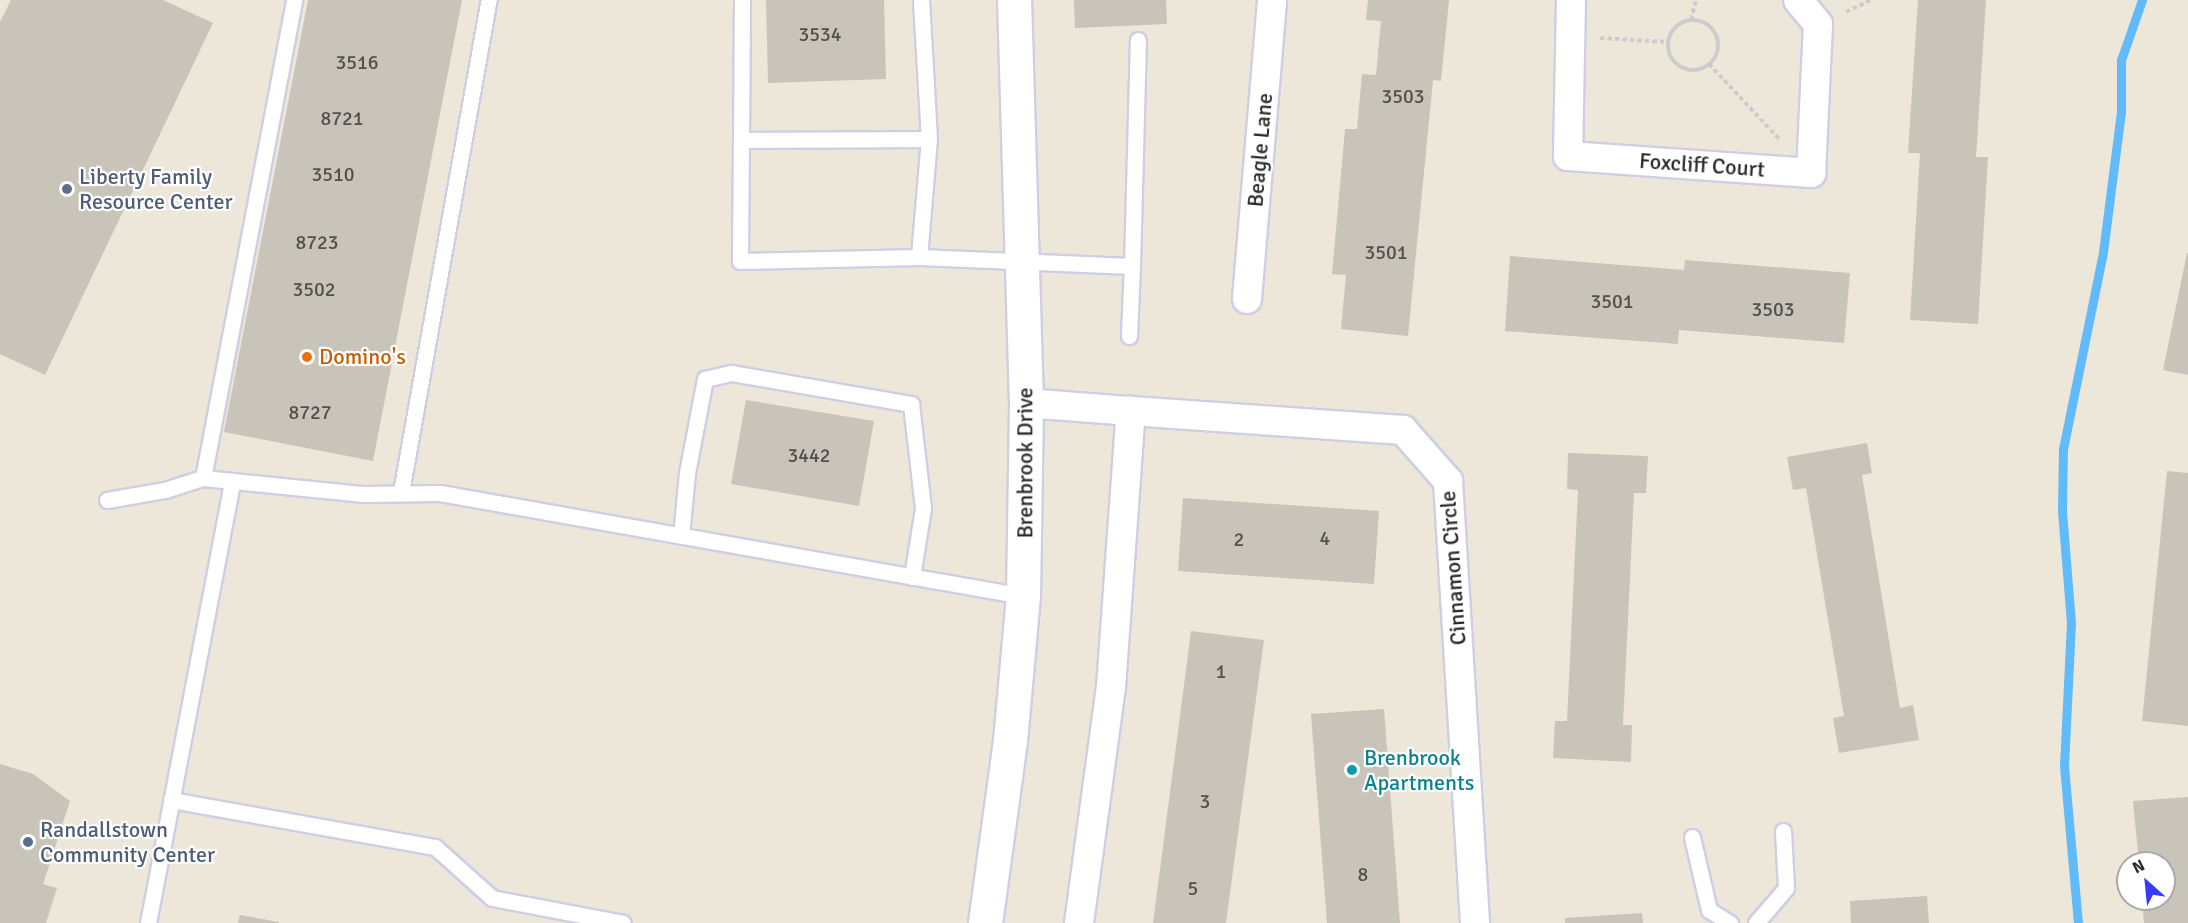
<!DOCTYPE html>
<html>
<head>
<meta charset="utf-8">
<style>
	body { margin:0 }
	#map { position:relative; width:2188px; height:923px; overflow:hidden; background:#ede7d9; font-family:Signika,sans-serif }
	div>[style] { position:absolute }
	.stream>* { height:9px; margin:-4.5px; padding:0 4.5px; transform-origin:4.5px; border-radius:4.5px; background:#61bbfa }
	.building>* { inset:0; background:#c8c4b9 }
	.path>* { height:4px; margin-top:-2px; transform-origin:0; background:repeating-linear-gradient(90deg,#ccc 0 4.5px,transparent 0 7.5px) }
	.path>.ring { margin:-2px; padding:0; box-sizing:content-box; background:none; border:4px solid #ccc; border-radius:50% }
	.roads { filter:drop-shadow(2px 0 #cecfe4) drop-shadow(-2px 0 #cecfe4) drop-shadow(0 2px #cecfe4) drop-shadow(0 -2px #cecfe4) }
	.lane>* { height:15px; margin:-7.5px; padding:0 7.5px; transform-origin:7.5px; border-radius:7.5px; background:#fff }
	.street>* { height:28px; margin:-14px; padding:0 14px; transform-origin:14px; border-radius:14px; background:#fff }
	.secondary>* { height:33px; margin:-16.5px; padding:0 16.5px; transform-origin:16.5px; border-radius:16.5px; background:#fff }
	.dots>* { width:16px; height:16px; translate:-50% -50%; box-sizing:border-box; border:3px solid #fff; border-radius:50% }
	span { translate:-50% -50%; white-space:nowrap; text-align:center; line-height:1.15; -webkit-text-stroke:4.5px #fff; paint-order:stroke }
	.number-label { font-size:20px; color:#51504d }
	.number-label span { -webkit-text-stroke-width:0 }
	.street-label { font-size:22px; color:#292929 }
	.service-label { font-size:22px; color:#4e5e75 }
	.left { translate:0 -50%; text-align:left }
	.food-label { font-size:22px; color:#c56008 }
	.culture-label { font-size:22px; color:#0d838f }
	.north { position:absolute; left:2116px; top:851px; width:60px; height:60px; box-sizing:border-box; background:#fff; border:2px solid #a9a9a9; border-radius:50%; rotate:333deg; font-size:16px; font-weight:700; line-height:24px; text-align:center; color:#292929 }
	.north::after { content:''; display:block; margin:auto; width:21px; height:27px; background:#343dff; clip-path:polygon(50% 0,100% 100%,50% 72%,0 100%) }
</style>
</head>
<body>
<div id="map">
	<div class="stream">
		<div style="left:2078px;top:923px;width:158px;rotate:-95.1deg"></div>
		<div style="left:2064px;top:766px;width:143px;rotate:-87.2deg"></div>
		<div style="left:2071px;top:623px;width:113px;rotate:-94.6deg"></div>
		<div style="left:2062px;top:510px;width:61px;rotate:-89.1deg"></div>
		<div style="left:2063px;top:449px;width:201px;rotate:-78.5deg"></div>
		<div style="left:2103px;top:252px;width:141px;rotate:-82.7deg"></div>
		<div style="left:2121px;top:112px;width:52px;rotate:-90deg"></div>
		<div style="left:2121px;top:60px;width:64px;rotate:-70.7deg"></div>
	</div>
	<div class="building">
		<div style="clip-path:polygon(11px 0,163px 0,213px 23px,45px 375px,0 354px,0 22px)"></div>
		<div style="clip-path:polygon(308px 0,462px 0,373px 461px,224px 432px)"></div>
		<div style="clip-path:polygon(766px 0,884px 0,886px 79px,768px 83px)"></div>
		<div style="clip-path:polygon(1074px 0,1166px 0,1167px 24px,1075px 28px)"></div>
		<div style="clip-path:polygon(1368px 0,1449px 0,1441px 81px,1433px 80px,1408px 336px,1341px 329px,1346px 275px,1332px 274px,1345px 129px,1357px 129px,1362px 74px,1376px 75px,1381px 21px,1366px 20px)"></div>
		<div style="clip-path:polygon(1918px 0,1986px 0,1976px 157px,1988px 157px,1978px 324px,1910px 320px,1920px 153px,1908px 153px)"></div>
		<div style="clip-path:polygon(2187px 253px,2188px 253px,2188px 375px,2163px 370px)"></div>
		<div style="clip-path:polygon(1510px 256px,1684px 270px,1685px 260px,1850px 273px,1844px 343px,1679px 330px,1678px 344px,1505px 331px)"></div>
		<div style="clip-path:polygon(746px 400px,874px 421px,859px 506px,731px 484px)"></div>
		<div style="clip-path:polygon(1867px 443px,1872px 473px,1862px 475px,1900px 708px,1913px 705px,1919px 740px,1839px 753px,1833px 718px,1844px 716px,1806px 488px,1793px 490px,1787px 457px)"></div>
		<div style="clip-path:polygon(1568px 453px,1648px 456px,1646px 493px,1634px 493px,1623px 725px,1632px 725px,1631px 762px,1553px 758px,1555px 721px,1567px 721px,1578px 490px,1567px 489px)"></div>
		<div style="clip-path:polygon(2167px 471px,2188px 473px,2188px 726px,2142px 721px)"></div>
		<div style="clip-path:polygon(1183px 498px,1379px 511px,1374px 584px,1178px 571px)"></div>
		<div style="clip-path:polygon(1191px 631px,1264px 640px,1226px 923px,1153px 923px)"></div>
		<div style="clip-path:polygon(1384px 709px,1400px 923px,1327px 923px,1311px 714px)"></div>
		<div style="clip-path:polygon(0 764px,33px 774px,70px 801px,43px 884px,57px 888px,46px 923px,0 923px)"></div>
		<div style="clip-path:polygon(2188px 797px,2188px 923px,2144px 923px,2142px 899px,2164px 899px,2164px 863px,2139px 863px,2133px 801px)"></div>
		<div style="clip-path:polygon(1927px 896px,1929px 923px,1851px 923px,1850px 901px)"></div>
		<div style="clip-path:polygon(1642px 913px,1643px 923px,1565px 923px,1565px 918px)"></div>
		<div style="clip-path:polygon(240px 915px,279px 922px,279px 923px,238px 923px)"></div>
	</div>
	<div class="path">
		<div style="left:1846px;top:12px;width:28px;rotate:-26deg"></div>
		<div style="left:1691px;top:20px;width:21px;rotate:-76deg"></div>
		<div class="ring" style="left:1668px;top:20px;width:46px;height:46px"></div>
		<div style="left:1600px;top:38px;width:68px;rotate:3.4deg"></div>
		<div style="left:1709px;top:64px;width:104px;rotate:46.9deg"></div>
	</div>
	<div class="roads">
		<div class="lane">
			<div style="left:742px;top:0;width:140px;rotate:90.4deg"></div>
			<div style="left:741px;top:140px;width:188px;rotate:-0.3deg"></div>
			<div style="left:741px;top:140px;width:121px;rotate:90.5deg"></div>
			<div style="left:740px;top:261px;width:179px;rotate:-1.3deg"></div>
			<div style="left:919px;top:257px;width:213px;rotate:2.4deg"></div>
			<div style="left:1132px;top:266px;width:70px;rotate:92.5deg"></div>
			<div style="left:919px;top:257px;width:118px;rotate:-85.2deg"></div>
			<div style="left:929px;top:139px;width:139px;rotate:-93.3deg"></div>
			<div style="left:1132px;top:266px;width:226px;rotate:-88.5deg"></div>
			<div style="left:203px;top:478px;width:487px;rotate:-79.2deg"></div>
			<div style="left:401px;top:492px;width:500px;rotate:-79.9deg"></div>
			<div style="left:107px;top:500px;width:59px;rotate:-9.8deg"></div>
			<div style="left:165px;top:490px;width:40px;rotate:-18deg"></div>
			<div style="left:203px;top:478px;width:162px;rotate:5.7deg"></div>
			<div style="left:364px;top:494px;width:76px;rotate:-0.8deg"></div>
			<div style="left:440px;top:493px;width:592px;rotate:10.02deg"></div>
			<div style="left:681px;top:536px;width:63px;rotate:-84.6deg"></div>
			<div style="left:687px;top:473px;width:96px;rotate:-79.2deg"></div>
			<div style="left:705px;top:379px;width:27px;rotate:-13deg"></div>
			<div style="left:731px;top:373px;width:183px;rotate:9.8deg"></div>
			<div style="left:911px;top:404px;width:105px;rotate:83.4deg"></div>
			<div style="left:923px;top:508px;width:70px;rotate:99.1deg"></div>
			<div style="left:171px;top:800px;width:268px;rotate:10.1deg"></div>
			<div style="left:435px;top:847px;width:76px;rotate:41.8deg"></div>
			<div style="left:492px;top:898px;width:133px;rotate:10.8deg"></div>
			<div style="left:1692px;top:837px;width:75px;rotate:76.9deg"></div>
			<div style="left:1709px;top:910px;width:25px;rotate:32deg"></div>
			<div style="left:148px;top:923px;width:450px;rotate:-79.2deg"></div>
			<div style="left:1756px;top:923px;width:46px;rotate:-49.4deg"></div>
			<div style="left:1786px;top:888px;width:57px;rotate:-93deg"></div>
		</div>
		<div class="street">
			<div style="left:1571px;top:0;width:156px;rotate:91.1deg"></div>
			<div style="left:1568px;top:156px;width:244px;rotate:4deg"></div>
			<div style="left:1811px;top:173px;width:149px;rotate:-87.3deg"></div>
			<div style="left:1818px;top:24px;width:31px;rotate:-130deg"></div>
			<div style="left:1247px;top:299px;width:300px;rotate:-85.2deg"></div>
			<div style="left:1026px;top:403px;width:105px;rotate:4.4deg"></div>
			<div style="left:1079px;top:923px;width:238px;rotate:-82.3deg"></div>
			<div style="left:1111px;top:687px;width:277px;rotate:-85.9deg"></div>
			<div style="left:1131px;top:411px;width:273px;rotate:4deg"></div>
			<div style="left:1403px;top:430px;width:68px;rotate:48.6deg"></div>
			<div style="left:1448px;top:481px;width:443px;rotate:86.5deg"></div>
		</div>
		<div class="secondary">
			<div style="left:985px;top:923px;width:184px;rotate:-82.2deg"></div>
			<div style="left:1010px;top:741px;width:146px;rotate:-84.9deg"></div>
			<div style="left:1023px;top:596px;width:193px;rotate:-89.1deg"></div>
			<div style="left:1026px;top:403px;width:403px;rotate:-91.7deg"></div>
		</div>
	</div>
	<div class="dots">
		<div style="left:67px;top:189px;background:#5c6f8a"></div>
		<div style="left:307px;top:357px;background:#e8710a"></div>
		<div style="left:1352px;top:770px;background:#0f9aa8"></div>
		<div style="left:28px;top:842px;background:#5c6f8a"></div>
	</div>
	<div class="number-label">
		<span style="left:820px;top:34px">3534</span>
		<span style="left:357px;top:62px">3516</span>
		<span style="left:1403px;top:96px">3503</span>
		<span style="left:342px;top:118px">8721</span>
		<span style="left:333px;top:174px">3510</span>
		<span style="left:317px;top:242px">8723</span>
		<span style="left:1386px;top:252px">3501</span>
		<span style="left:314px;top:289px">3502</span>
		<span style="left:1612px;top:301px">3501</span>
		<span style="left:1773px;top:309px">3503</span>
		<span style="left:310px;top:412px">8727</span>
		<span style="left:809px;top:455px">3442</span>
		<span style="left:1325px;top:538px">4</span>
		<span style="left:1239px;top:539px">2</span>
		<span style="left:1221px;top:671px">1</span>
		<span style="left:1205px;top:801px">3</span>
		<span style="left:1363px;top:874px">8</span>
		<span style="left:1193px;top:888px">5</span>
	</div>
	<div class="street-label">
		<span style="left:1260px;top:150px;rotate:-85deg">Beagle Lane</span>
		<span style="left:1702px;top:165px;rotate:4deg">Foxcliff Court</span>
		<span style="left:1025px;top:463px;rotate:-90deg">Brenbrook Drive</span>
		<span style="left:1453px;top:568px;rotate:-94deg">Cinnamon Circle</span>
	</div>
	<div class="service-label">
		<span class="left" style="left:79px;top:189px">Liberty Family<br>Resource Center</span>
		<span class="left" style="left:40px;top:842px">Randallstown<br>Community Center</span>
	</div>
	<div class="food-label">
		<span class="left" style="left:319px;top:357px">Domino's</span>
	</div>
	<div class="culture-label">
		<span class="left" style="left:1364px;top:770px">Brenbrook<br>Apartments</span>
	</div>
	<div class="north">N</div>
</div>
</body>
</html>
